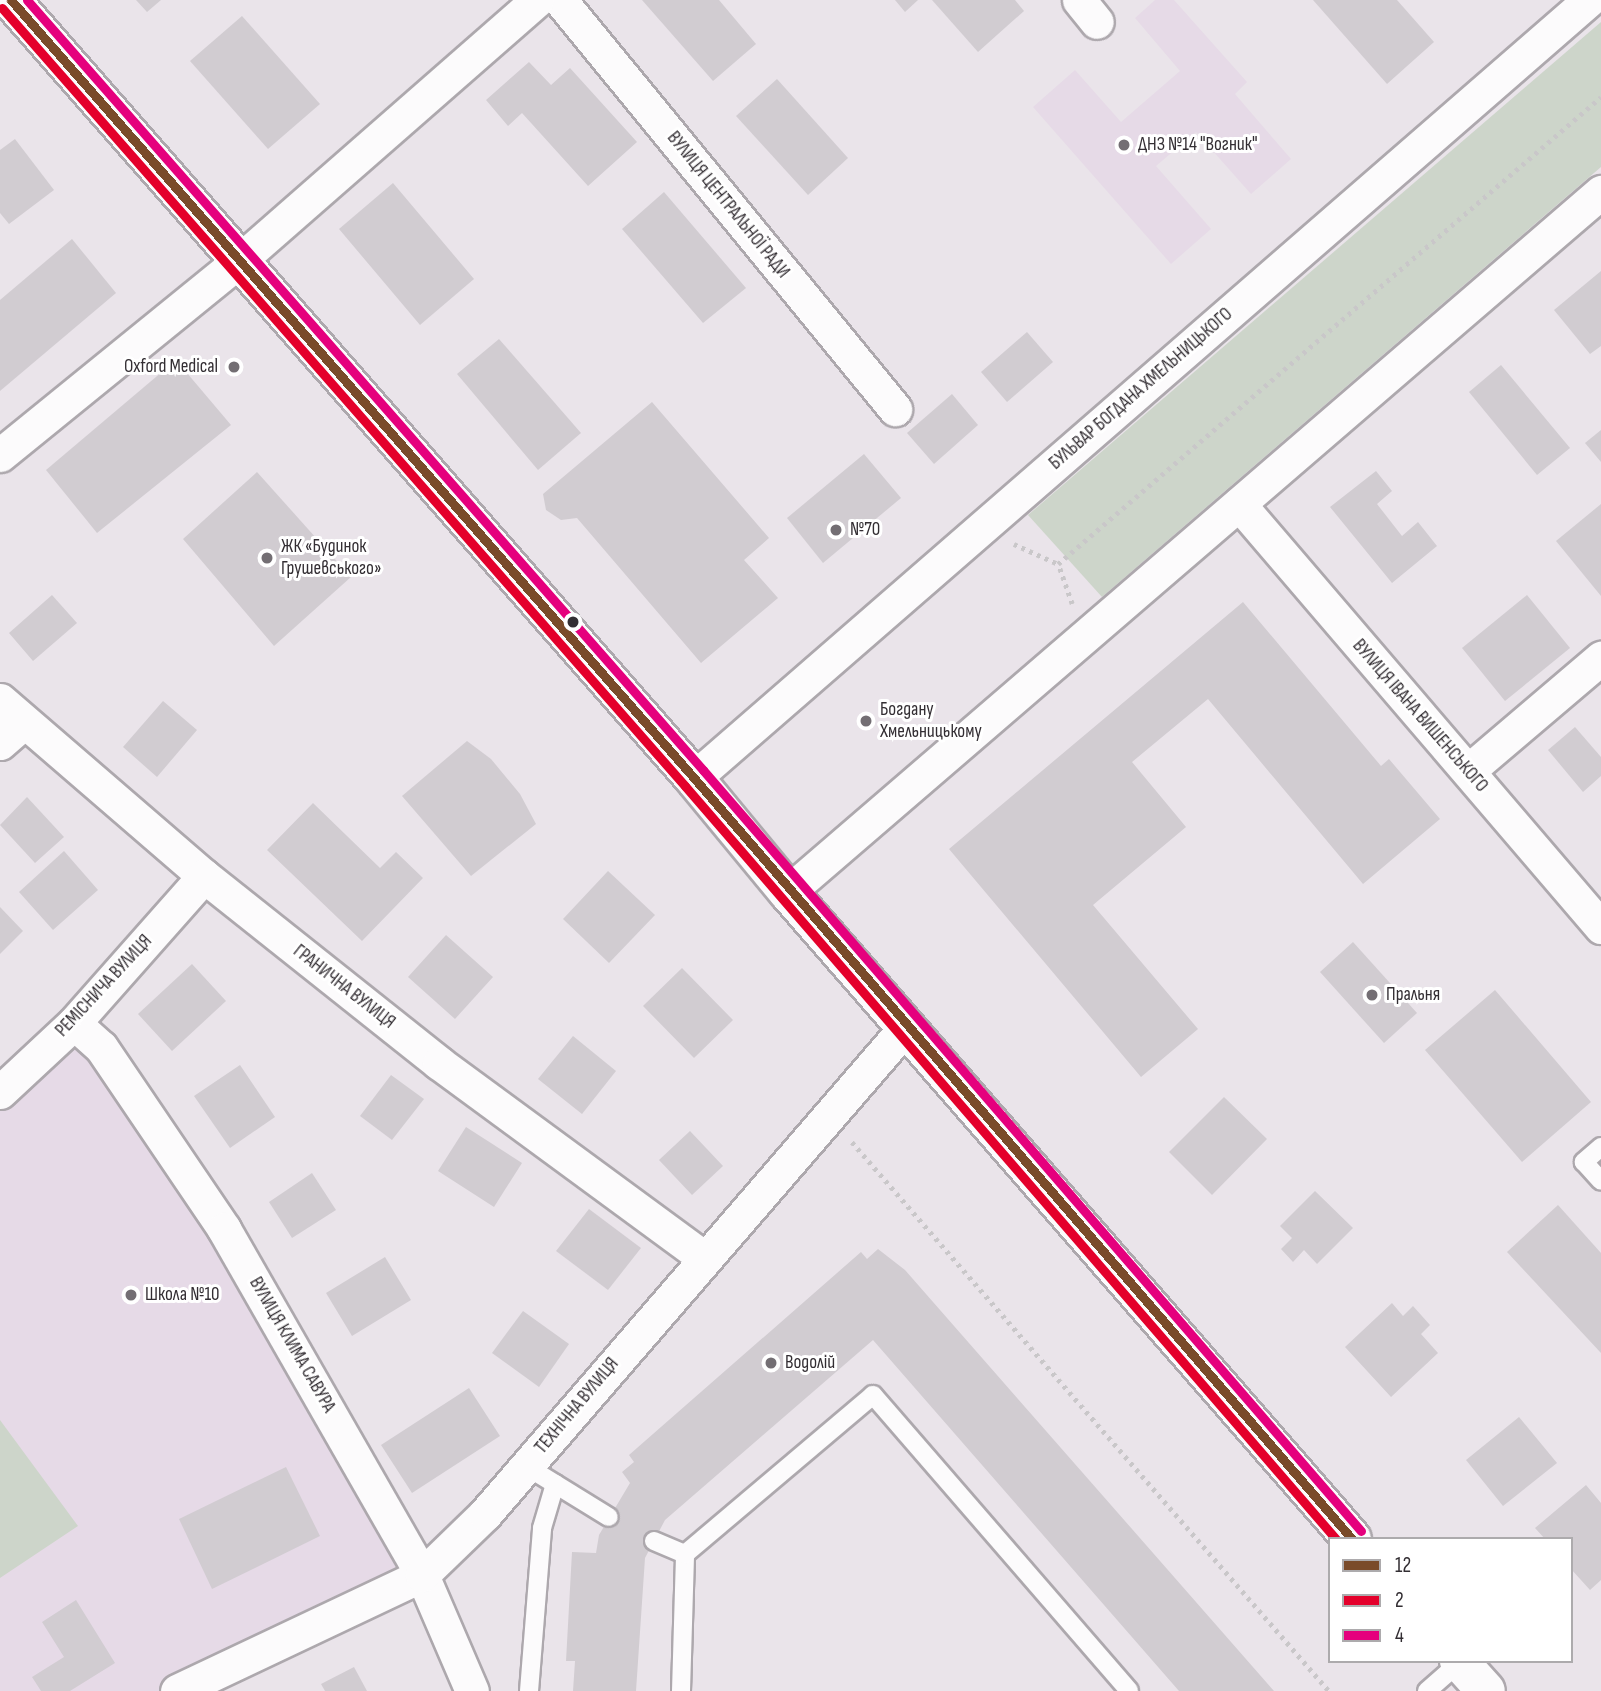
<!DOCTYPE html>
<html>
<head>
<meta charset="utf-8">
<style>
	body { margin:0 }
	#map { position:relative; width:1601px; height:1691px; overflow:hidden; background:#eae4ea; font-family:"Sofia Sans Condensed",sans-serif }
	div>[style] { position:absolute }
	.built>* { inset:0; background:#e6dae7 }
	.green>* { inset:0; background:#cdd5ca }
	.building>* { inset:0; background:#d1ccd1 }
	.path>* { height:4.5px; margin-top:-2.25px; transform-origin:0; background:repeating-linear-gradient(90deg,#c9c7c9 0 3.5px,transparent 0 8.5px) }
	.roads { filter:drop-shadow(2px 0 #ada8ad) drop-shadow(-2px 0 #ada8ad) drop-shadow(0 2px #ada8ad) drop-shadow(0 -2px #ada8ad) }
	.service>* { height:18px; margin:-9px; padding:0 9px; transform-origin:9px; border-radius:9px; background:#fcfbfc }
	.minor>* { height:33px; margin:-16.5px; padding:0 16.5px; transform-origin:16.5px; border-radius:16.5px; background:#fcfbfc }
	.primary>* { height:38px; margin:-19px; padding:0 19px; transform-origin:19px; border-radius:19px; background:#fcfbfc }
	.bus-1>* { height:9px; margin:-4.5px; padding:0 4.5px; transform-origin:4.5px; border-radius:4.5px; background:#7a4b2a }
	.bus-2>* { height:9px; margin:-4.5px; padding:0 4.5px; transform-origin:4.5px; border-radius:4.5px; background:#e4002b }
	.bus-3>* { height:9px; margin:-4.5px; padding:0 4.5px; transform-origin:4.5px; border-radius:4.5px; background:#e5007d }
	.dots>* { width:19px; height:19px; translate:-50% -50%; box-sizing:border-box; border:4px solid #fff; border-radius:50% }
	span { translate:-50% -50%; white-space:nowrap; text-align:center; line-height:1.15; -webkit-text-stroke:6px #fff; paint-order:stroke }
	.poi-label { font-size:19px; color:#332e33 }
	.left { translate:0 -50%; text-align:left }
	.right { translate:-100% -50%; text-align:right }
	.street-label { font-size:19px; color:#332e33 }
	.legend { position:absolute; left:1328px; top:1537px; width:245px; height:126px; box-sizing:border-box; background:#fff; border:2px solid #adabad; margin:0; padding:9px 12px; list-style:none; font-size:21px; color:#332e33 }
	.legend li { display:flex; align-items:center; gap:14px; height:35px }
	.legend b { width:35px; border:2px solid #adabad }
</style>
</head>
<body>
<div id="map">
	<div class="built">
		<div style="clip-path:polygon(1155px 0,1174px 0,1247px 82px,1235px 94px,1291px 159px,1251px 194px,1196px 132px,1156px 166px,1211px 229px,1171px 264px,1033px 107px,1075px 70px,1121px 122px,1180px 71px,1135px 18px)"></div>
		<div style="clip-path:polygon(74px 1023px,101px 1047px,422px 1575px,177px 1691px,0 1691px,0 1092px)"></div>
	</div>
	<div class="green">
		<div style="clip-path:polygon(1601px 22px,1601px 167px,1102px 597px,1028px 515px)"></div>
		<div style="clip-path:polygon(0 1420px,78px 1526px,0 1578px)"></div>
	</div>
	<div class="building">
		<div style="clip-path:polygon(136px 0,161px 0,147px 12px)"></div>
		<div style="clip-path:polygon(642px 0,719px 0,756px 44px,713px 81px)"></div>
		<div style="clip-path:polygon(895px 0,918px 0,905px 12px)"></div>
		<div style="clip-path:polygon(932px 0,1015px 0,1024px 11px,978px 52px)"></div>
		<div style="clip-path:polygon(1313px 0,1397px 0,1434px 42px,1387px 84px)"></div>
		<div style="clip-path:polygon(242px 16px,320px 104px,268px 149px,190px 61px)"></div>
		<div style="clip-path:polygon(529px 62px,551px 85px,570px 68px,637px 142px,588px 186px,522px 113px,508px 126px,486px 100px)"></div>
		<div style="clip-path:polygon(777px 79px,848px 158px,808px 195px,736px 116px)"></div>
		<div style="clip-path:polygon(15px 139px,54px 190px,9px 224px,0 213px,0 150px)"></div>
		<div style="clip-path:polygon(393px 183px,474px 279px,420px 325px,339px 229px)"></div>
		<div style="clip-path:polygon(664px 192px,746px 288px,703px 323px,622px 229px)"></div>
		<div style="clip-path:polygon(72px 239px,116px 293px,0 391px,0 300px)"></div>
		<div style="clip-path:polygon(1601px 271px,1601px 346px,1590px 354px,1554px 310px)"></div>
		<div style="clip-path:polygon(1027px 332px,1053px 362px,1007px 402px,981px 372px)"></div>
		<div style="clip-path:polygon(499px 339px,581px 433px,538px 470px,457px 374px)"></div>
		<div style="clip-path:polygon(176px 360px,231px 425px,97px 533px,46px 470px)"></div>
		<div style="clip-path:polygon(1501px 365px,1570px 448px,1537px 475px,1469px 392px)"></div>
		<div style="clip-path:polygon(952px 394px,978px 425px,934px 464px,907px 433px)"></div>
		<div style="clip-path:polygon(652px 402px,769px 538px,744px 560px,778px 598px,701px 663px,577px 518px,561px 520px,546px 510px,543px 494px)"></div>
		<div style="clip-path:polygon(1601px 430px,1601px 462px,1585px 443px)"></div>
		<div style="clip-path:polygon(864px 454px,901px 498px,823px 563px,787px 518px)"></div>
		<div style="clip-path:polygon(1376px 471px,1392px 491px,1377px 504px,1402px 536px,1418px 522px,1437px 546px,1392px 583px,1330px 507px)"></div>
		<div style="clip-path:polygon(257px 472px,351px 577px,274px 646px,183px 539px)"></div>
		<div style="clip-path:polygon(1601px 504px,1601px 596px,1556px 541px)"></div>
		<div style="clip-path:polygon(52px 595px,77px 623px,33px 661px,9px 633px)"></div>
		<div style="clip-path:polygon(1527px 595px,1570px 648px,1505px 701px,1462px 648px)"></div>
		<div style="clip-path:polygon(1243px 602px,1381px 766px,1389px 759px,1440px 819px,1363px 884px,1208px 699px,1132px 762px,1186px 827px,1093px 905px,1198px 1029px,1141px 1077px,949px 849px)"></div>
		<div style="clip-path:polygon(163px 701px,197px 730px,157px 777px,123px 747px)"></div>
		<div style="clip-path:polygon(1575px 727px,1601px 757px,1601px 776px,1583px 792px,1548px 750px)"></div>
		<div style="clip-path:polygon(467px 741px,491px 759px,520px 794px,536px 824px,471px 876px,402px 796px)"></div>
		<div style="clip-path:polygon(27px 797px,64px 837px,35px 863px,0 825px)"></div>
		<div style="clip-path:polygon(313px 803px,380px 868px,396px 852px,423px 878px,362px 941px,267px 850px)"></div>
		<div style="clip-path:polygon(64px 851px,98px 890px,53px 930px,19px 892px)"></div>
		<div style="clip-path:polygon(608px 871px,655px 915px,609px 963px,563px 919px)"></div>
		<div style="clip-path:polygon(0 907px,23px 931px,0 954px)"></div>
		<div style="clip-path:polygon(446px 935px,493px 977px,455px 1019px,408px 977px)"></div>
		<div style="clip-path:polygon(1353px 942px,1417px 1013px,1384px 1043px,1320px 972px)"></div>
		<div style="clip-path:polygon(192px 964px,226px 1001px,172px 1051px,138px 1014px)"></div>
		<div style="clip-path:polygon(682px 968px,733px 1020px,694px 1058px,643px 1006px)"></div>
		<div style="clip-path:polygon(1495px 990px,1591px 1102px,1522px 1162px,1425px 1050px)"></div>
		<div style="clip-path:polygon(573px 1036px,616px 1071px,582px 1114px,538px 1079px)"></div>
		<div style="clip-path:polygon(240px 1065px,275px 1117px,230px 1148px,194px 1096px)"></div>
		<div style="clip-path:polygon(391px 1075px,424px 1099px,392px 1140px,360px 1116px)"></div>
		<div style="clip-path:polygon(1224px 1097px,1267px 1139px,1212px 1195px,1169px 1152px)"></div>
		<div style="clip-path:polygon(466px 1127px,522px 1163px,494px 1207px,438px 1171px)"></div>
		<div style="clip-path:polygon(690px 1131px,723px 1166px,692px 1195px,659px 1160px)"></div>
		<div style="clip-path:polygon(312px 1173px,336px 1210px,292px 1238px,269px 1202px)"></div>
		<div style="clip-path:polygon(1315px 1191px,1353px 1228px,1317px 1264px,1304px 1250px,1293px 1262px,1281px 1249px,1292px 1238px,1280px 1226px)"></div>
		<div style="clip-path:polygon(1558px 1205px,1601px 1253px,1601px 1353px,1507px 1252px)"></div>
		<div style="clip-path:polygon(589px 1209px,641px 1248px,608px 1290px,556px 1251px)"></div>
		<div style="clip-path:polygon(878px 1249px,905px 1270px,1274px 1691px,1179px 1691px,873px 1340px,665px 1520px,645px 1558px,636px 1691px,573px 1691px,575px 1661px,566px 1661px,572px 1552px,596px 1553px,599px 1535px,630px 1483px,622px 1472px,634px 1462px,629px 1455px,861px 1252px,867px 1259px)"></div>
		<div style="clip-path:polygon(385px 1257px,411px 1300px,352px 1336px,326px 1293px)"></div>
		<div style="clip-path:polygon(1392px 1303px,1403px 1316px,1413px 1306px,1430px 1325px,1421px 1334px,1438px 1353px,1391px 1397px,1345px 1347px)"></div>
		<div style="clip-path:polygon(523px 1311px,569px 1344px,539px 1387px,492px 1353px)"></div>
		<div style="clip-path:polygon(469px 1388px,500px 1436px,412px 1493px,381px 1445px)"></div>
		<div style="clip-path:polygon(1519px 1417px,1557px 1463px,1503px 1506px,1466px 1460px)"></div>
		<div style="clip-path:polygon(286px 1467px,320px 1536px,212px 1589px,179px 1519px)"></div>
		<div style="clip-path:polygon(1586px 1485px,1601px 1503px,1601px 1580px,1590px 1590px,1571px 1569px,1571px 1539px,1545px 1539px,1535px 1528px)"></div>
		<div style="clip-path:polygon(76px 1600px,115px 1663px,70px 1691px,41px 1691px,32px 1677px,64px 1657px,42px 1622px)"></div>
		<div style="clip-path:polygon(354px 1667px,367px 1691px,325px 1691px,321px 1684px)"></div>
	</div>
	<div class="path">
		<div style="left:1014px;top:544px;width:48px;rotate:24.4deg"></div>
		<div style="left:1072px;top:604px;width:42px;rotate:-109.3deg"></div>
		<div style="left:1058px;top:564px;width:716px;rotate:-40.7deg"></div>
		<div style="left:852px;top:1142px;width:727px;rotate:49.01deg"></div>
	</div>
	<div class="roads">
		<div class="service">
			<div style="left:1601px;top:1147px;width:23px;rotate:139deg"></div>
			<div style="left:1584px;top:1162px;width:25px;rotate:48deg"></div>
			<div style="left:526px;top:1466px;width:97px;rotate:31.6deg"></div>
			<div style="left:654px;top:1541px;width:34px;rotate:23deg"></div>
			<div style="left:529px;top:1691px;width:164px;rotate:-85.4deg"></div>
			<div style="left:542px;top:1528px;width:46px;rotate:-73.5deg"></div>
			<div style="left:681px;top:1691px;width:137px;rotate:-88.3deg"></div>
			<div style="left:685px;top:1554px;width:246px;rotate:-40.2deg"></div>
			<div style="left:873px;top:1395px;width:391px;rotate:49.1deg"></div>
			<div style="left:1427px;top:1691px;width:44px;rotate:-41.3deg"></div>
		</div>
		<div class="minor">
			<div style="left:560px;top:0;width:529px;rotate:50.68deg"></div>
			<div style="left:1079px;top:0;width:28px;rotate:51deg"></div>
			<div style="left:0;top:455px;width:308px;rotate:-39.1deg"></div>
			<div style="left:239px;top:261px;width:396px;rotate:-41.2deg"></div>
			<div style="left:1239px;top:504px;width:557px;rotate:49.44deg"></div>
			<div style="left:0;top:700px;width:269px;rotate:40.8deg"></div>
			<div style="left:204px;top:876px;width:300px;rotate:38.5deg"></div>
			<div style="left:439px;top:1063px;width:328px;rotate:36.3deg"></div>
			<div style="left:0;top:743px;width:30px;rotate:-41deg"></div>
			<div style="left:1468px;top:771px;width:175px;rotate:-40.4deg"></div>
			<div style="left:694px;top:778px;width:1186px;rotate:-41deg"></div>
			<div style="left:788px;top:892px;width:1073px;rotate:-40.73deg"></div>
			<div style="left:74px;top:1023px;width:36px;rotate:42deg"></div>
			<div style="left:101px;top:1047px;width:220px;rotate:55.9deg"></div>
			<div style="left:224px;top:1229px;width:399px;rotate:60.2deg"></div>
			<div style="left:422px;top:1575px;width:126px;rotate:66.7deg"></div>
			<div style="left:0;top:1092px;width:101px;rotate:-43deg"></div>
			<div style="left:74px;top:1023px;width:196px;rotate:-48.5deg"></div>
			<div style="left:177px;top:1691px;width:271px;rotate:-25.3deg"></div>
			<div style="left:422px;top:1575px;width:88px;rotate:-44.1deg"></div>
			<div style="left:485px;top:1514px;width:642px;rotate:-49.17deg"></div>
		</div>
		<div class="primary">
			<div style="left:11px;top:0;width:1035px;rotate:48.72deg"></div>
			<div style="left:694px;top:778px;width:148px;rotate:50.5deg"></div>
			<div style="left:788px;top:892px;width:858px;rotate:48.92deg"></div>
			<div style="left:1459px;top:1661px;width:40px;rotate:48deg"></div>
		</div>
	</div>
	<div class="bus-1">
		<div style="left:11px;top:0;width:1035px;rotate:48.72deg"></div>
		<div style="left:694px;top:778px;width:1006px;rotate:49.15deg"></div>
	</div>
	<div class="bus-2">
		<div style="left:2px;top:8px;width:1035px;rotate:48.72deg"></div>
		<div style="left:685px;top:786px;width:995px;rotate:49.16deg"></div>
	</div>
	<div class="bus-3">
		<div style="left:27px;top:0;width:1025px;rotate:48.72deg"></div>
		<div style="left:703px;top:770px;width:1006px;rotate:49.15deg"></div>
	</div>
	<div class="dots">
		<div style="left:1124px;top:145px;background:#736e73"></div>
		<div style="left:234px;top:367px;background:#736e73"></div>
		<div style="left:836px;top:530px;background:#736e73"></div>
		<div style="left:267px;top:558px;background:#736e73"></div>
		<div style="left:573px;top:622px;background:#332e33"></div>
		<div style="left:866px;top:721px;background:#736e73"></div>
		<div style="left:1372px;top:995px;background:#736e73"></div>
		<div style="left:131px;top:1295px;background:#736e73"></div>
		<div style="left:771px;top:1363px;background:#736e73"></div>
	</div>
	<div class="poi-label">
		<span class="left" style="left:1138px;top:145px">ДНЗ №14 "Вогник"</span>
		<span class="right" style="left:218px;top:367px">Oxford Medical</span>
		<span class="left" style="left:850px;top:530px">№70</span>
		<span class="left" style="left:281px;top:558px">ЖК «Будинок<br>Грушевського»</span>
		<span class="left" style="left:880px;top:721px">Богдану<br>Хмельницькому</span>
		<span class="left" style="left:1386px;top:995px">Пральня</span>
		<span class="left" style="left:145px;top:1295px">Школа №10</span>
		<span class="left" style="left:785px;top:1363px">Водолій</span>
	</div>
	<div class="street-label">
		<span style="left:728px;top:205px;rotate:51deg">ВУЛИЦЯ ЦЕНТРАЛЬНОЇ РАДИ</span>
		<span style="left:1141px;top:389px;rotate:-41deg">БУЛЬВАР БОГДАНА ХМЕЛЬНИЦЬКОГО</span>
		<span style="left:1420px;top:716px;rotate:49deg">ВУЛИЦЯ ІВАНА ВИШЕНСЬКОГО</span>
		<span style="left:104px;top:986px;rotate:-47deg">РЕМІСНИЧА ВУЛИЦЯ</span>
		<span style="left:344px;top:987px;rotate:38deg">ГРАНИЧНА ВУЛИЦЯ</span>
		<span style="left:292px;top:1345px;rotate:60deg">ВУЛИЦЯ КЛИМА САВУРА</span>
		<span style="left:577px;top:1406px;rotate:-50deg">ТЕХНІЧНА ВУЛИЦЯ</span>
	</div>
	<ul class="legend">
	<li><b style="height:9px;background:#7a4b2a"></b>12</li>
	<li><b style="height:9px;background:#e4002b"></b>2</li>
	<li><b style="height:9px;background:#e5007d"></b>4</li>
	</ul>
</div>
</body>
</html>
